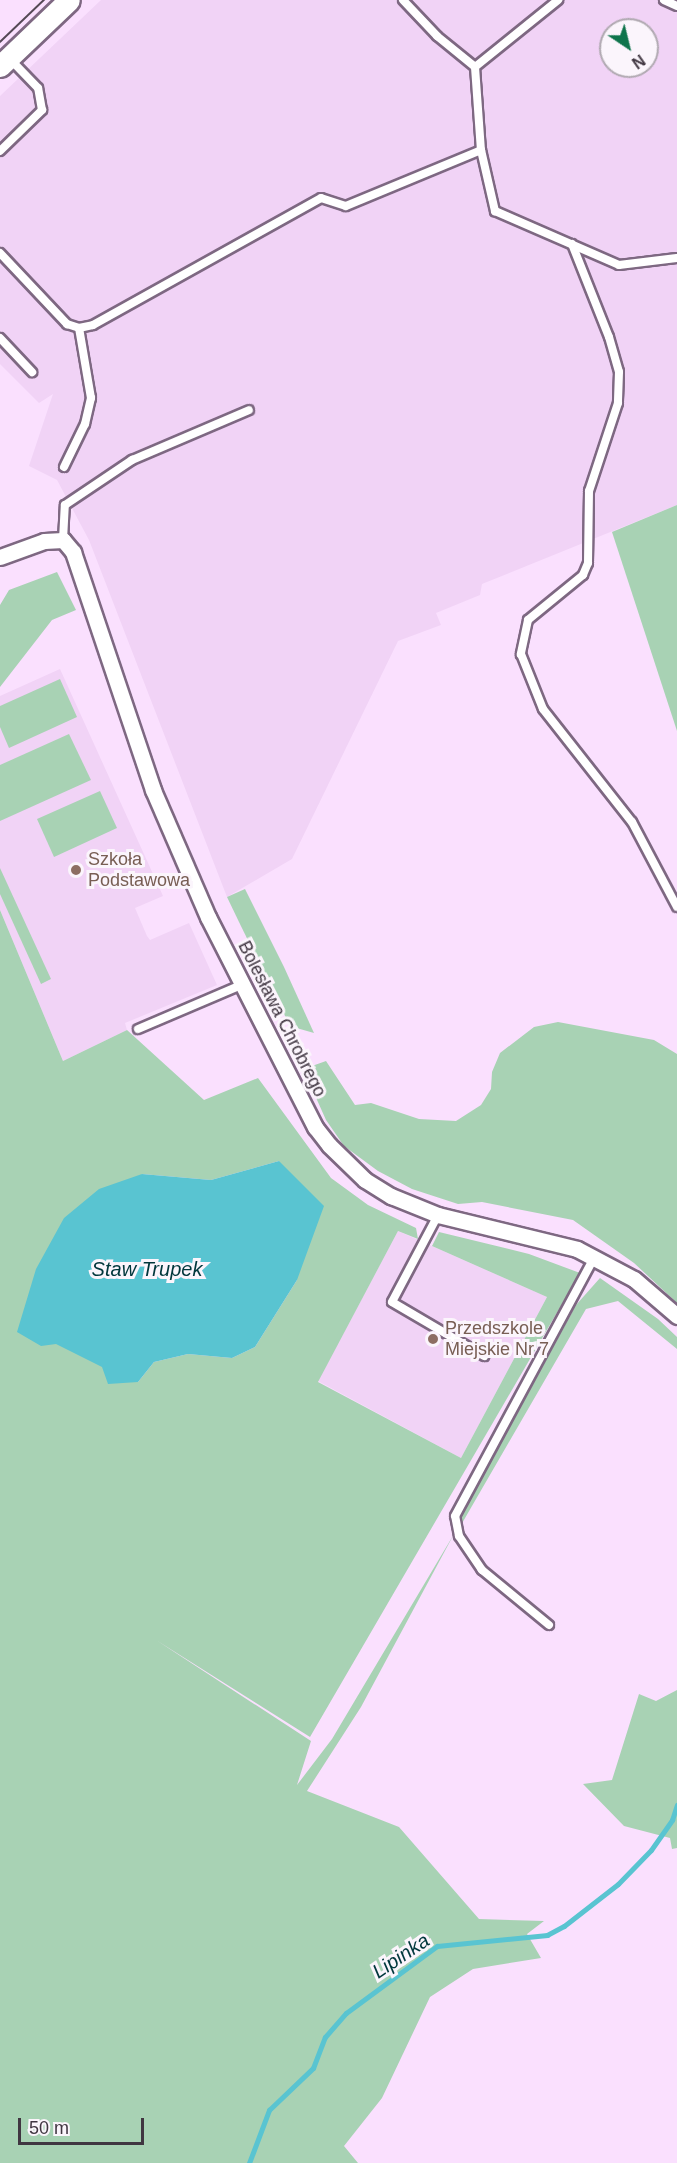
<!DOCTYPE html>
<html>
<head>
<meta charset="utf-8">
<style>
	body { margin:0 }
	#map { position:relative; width:677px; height:2163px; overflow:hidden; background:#fae0fe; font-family:Arial,sans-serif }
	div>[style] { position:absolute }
	.built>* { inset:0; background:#f1d3f6 }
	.green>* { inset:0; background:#a8d2b4 }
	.water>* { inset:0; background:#59c4d1 }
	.stream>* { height:5px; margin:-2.5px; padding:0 2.5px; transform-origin:2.5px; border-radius:2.5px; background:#59c4d1 }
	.roads { filter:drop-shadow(2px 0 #7e6882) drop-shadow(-2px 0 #7e6882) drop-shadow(0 2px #7e6882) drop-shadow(0 -2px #7e6882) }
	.lane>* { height:8px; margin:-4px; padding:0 4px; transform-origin:4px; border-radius:4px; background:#fff }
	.street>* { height:15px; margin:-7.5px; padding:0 7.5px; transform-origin:7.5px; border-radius:7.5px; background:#fff }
	.secondary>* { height:21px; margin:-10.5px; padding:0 10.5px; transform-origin:10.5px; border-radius:10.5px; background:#fff }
	.tram>* { height:1.5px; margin:-0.75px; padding:0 0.75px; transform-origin:0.75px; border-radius:0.75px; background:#544855 }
	.dots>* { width:16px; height:16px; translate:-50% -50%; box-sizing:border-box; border:3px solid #fbf5fc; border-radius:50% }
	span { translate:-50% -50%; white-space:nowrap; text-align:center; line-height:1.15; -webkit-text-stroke:6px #fbf5fc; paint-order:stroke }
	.education-label { font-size:18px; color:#785e54 }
	.left { translate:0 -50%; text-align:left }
	.street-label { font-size:18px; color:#403641 }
	.water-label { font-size:20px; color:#01373c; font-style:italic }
	.north { position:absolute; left:599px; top:18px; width:60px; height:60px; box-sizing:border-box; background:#fbf5fc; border:2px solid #b0a9b1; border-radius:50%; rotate:145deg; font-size:16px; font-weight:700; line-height:24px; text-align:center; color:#403641 }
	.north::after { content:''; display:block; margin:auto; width:21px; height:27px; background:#0f744c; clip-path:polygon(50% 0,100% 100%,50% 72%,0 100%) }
	.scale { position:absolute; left:18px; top:2118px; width:126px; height:27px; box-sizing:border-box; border:3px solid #403641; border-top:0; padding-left:8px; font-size:18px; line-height:21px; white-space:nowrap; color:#403641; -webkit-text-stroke:4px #fbf5fc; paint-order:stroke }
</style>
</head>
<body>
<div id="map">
	<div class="built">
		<div style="clip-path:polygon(evenodd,101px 0,677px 0,677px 505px,482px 584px,480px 595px,436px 613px,441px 625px,398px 641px,292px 859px,227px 897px,89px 540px,57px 480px,29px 466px,53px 394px,39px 403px,0 364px,0 96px,101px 0,611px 30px,647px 30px,647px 66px,611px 66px,611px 30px)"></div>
		<div style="clip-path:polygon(60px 669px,163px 896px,135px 908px,147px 936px,150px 940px,189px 923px,217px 985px,125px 1023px,127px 1030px,63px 1061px,0 910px,0 696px)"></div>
		<div style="clip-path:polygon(398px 1231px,547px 1297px,461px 1458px,318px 1381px)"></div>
	</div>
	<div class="green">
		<div style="clip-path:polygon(677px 505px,677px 731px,612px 532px)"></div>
		<div style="clip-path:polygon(57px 572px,76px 610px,52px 620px,0 687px,0 605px,9px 590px)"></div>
		<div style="clip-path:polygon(60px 679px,77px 717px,9px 748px,0 727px,0 706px)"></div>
		<div style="clip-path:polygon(69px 734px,91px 780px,0 821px,0 765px)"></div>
		<div style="clip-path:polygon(100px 791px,117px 828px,54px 857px,37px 819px)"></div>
		<div style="clip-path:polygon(0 868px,51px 979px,41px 984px,0 894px)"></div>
		<div style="clip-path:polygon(245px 889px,284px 967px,314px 1033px,293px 1027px,287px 1020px,239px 922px,227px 897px)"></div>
		<div style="clip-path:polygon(evenodd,0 910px,63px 1061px,127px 1030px,204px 1100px,258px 1078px,331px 1178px,368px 1205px,416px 1228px,418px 1239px,398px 1231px,318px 1382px,461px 1458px,547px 1297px,432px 1246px,439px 1232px,529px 1254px,580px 1273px,310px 1737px,156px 1640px,311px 1741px,297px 1785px,332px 1739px,454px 1534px,361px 1707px,307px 1791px,399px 1827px,479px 1919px,544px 1921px,527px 1934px,541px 1958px,473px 1969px,430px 1997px,382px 2098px,344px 2146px,358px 2163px,0 2163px,0 910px,279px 1161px,297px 1280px,255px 1347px,232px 1358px,188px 1354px,154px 1362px,138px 1382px,56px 1343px,142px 1174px,211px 1180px,279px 1161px)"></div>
		<div style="clip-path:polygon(558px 1022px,654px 1040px,677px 1054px,677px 1303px,634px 1263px,573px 1220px,482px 1202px,458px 1204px,412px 1189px,378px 1171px,344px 1146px,326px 1120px,309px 1082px,312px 1066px,326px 1061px,355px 1105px,371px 1103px,419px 1119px,456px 1121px,481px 1105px,491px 1089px,492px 1072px,500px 1053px,534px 1027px)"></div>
		<div style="clip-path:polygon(600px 1278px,658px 1319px,677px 1337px,677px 1349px,618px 1301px,586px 1309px,461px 1525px,459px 1520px,576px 1305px)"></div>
		<div style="clip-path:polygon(677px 1690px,677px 1848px,672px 1849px,670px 1838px,624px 1826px,583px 1784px,612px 1780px,639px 1694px,656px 1701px)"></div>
	</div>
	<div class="water">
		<div style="clip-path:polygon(279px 1161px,324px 1206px,297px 1280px,255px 1347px,232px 1358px,188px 1354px,154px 1362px,138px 1382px,108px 1384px,102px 1367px,56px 1344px,41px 1346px,17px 1332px,36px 1269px,64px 1218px,99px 1189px,142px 1174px,211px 1180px)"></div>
	</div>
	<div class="stream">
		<div style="left:249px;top:2163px;width:57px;rotate:-69.3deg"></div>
		<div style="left:269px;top:2110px;width:61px;rotate:-43.7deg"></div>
		<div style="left:313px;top:2068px;width:33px;rotate:-69deg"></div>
		<div style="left:325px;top:2037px;width:32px;rotate:-49deg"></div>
		<div style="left:346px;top:2013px;width:113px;rotate:-36.4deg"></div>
		<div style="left:437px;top:1946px;width:111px;rotate:-5.7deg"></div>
		<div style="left:547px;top:1935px;width:19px;rotate:-28deg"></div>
		<div style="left:564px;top:1926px;width:68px;rotate:-37.9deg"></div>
		<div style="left:618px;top:1884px;width:47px;rotate:-45.9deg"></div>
		<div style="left:651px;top:1850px;width:37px;rotate:-55deg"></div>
		<div style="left:672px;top:1820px;width:16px;rotate:-72deg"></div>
	</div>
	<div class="roads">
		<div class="lane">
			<div style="left:403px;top:0;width:50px;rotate:46.6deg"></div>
			<div style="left:437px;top:36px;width:49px;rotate:39.2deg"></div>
			<div style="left:475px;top:67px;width:83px;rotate:85.9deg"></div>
			<div style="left:481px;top:150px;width:63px;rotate:77.1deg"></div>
			<div style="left:495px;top:211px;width:135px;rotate:23.5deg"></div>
			<div style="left:619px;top:265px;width:58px;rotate:-6.9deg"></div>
			<div style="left:664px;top:0;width:14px;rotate:25deg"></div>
			<div style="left:475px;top:67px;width:107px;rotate:-38.9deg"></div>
			<div style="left:0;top:151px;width:59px;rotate:-44.3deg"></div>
			<div style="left:42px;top:110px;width:22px;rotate:-100deg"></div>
			<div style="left:38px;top:88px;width:40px;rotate:-134deg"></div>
			<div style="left:572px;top:244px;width:100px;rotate:68.3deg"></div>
			<div style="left:609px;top:337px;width:36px;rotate:74deg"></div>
			<div style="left:619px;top:372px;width:31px;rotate:92deg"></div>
			<div style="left:618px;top:403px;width:93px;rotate:108.2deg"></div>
			<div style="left:589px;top:491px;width:72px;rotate:90.8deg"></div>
			<div style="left:588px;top:563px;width:13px;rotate:113deg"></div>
			<div style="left:583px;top:575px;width:71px;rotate:140.7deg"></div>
			<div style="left:528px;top:620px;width:35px;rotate:102deg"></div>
			<div style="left:521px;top:654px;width:59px;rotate:68.2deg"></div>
			<div style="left:543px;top:709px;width:144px;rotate:51.8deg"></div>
			<div style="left:632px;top:822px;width:96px;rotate:62.1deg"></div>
			<div style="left:0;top:253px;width:98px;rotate:46.7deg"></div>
			<div style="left:67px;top:324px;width:13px;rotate:18deg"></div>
			<div style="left:79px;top:328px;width:14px;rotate:-12deg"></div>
			<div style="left:93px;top:325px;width:261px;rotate:-29.1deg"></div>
			<div style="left:321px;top:198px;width:26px;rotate:18deg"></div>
			<div style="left:346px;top:206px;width:146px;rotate:-22.5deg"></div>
			<div style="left:0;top:338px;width:47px;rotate:46.7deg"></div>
			<div style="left:64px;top:467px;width:48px;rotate:-64deg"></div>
			<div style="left:85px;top:424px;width:27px;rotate:-77deg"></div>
			<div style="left:91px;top:398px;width:71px;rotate:-99.7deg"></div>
			<div style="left:63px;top:540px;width:35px;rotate:-87deg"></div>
			<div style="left:65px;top:505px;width:81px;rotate:-33.9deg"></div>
			<div style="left:132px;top:460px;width:127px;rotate:-23.1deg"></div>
			<div style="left:138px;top:1029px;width:112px;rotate:-23.1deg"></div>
			<div style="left:438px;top:1215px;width:98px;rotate:117.9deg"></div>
			<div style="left:392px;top:1302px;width:107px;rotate:30.4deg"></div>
			<div style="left:549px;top:1625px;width:87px;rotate:-140.6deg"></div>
			<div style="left:482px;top:1570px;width:41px;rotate:-124.1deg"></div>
			<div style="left:459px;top:1536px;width:20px;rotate:-101deg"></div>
			<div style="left:455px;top:1516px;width:293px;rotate:-61.7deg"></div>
		</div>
		<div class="street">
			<div style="left:0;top:557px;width:47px;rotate:-20deg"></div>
			<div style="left:44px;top:541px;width:19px;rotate:-3deg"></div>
			<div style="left:63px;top:540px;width:16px;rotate:50deg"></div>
			<div style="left:73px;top:552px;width:251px;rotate:71.4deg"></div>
			<div style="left:153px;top:790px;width:138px;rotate:66.6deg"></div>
			<div style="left:208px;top:917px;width:236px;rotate:63deg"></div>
			<div style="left:315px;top:1127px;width:23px;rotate:52deg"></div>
			<div style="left:329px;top:1145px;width:50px;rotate:44.2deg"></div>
			<div style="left:365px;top:1180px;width:31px;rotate:32deg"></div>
			<div style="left:391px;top:1196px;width:51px;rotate:22deg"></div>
			<div style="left:438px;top:1215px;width:143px;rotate:13.7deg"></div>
			<div style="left:577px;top:1249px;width:64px;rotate:27.8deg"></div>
			<div style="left:634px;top:1279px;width:57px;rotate:40.7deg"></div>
		</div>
		<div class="secondary">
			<div style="left:0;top:66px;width:95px;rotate:-43.7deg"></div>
		</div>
	</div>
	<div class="tram">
		<div style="left:0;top:42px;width:61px;rotate:-43.7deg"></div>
	</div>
	<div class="dots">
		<div style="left:76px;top:870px;background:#8d6e63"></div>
		<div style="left:433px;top:1339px;background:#8d6e63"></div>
	</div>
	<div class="education-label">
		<span class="left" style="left:88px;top:870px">Szkoła<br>Podstawowa</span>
		<span class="left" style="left:445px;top:1339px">Przedszkole<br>Miejskie Nr 7</span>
	</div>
	<div class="street-label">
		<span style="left:282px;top:1019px;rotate:63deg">Bolesława Chrobrego</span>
	</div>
	<div class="water-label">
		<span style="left:147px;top:1269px">Staw Trupek</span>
		<span style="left:401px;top:1956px;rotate:-34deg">Lipinka</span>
	</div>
	<div class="north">N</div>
	<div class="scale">50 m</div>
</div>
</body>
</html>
